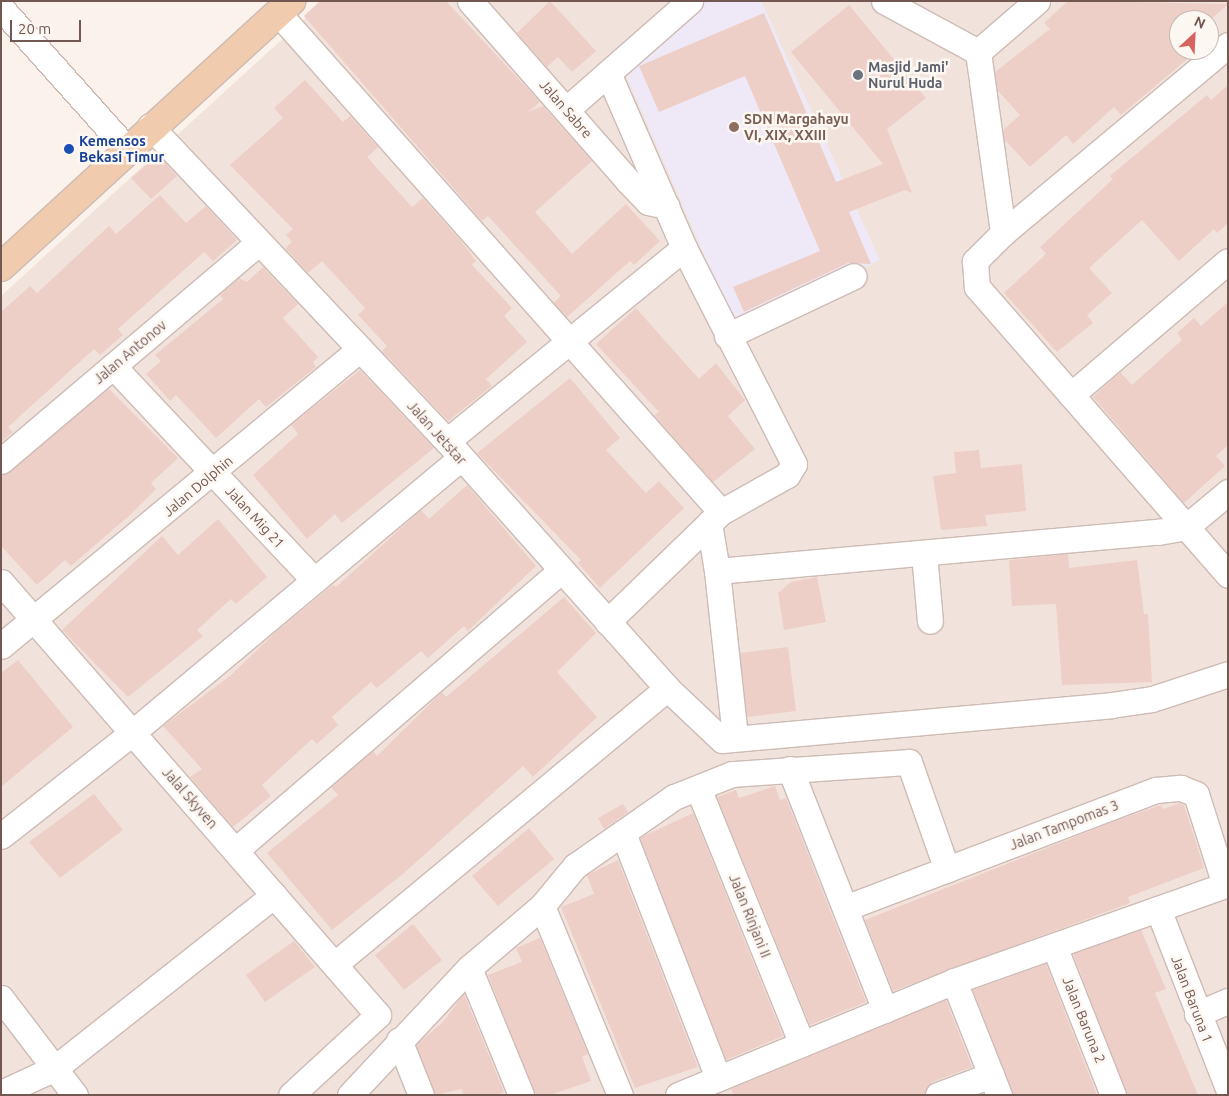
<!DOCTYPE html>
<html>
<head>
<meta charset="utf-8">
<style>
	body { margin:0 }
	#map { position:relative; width:1229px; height:1096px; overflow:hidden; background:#fbf2ec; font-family:Ubuntu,sans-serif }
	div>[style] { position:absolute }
	.residential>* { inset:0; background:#f1e3db }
	.education>* { inset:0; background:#efe8f7 }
	.building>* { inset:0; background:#edcfc7 }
	.roads { filter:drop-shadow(1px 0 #cebbb5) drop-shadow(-1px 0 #cebbb5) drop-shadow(0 1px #cebbb5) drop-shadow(0 -1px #cebbb5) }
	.street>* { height:25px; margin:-12.5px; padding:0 12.5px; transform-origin:12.5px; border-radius:12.5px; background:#fff }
	.primary>* { height:28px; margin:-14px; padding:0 14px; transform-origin:14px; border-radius:14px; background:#f1cbad }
	.dots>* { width:14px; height:14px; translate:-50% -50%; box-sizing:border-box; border:2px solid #fdf7f2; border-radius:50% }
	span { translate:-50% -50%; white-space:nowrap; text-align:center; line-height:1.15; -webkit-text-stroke:5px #fdf7f2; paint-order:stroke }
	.worship-label { font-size:14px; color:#5b616d; font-weight:700 }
	.left { translate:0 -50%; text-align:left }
	.street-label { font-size:14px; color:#735751 }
	.education-label { font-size:14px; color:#785e54; font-weight:700 }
	.transit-label { font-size:14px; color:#164399; font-weight:700 }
	.frame { position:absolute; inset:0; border:2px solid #735751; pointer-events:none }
	.north { position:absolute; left:1169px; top:10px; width:50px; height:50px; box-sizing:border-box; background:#fdf7f2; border:1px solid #c6b7b2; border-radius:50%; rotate:25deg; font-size:14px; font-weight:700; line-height:20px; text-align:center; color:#735751 }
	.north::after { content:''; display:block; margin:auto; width:18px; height:22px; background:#d56460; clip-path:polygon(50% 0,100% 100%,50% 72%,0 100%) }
	.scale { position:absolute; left:10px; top:20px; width:71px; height:22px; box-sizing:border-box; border:2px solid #735751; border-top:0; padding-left:6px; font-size:15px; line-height:18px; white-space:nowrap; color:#735751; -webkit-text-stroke:4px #fdf7f2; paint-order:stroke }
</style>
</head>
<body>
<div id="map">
	<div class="residential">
		<div style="clip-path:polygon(evenodd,324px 1px,1228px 1px,1228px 1095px,1px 1095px,1px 296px,324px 1px,1179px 20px,1209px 20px,1209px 50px,1179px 50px,1179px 20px)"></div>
	</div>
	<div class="education">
		<div style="clip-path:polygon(704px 1px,761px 1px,880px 260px,736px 328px,625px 73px)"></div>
	</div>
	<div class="building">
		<div style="clip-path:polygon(320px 1px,446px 1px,540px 102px,528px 112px,543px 106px,592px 161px,535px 212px,572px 254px,626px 204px,660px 241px,634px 265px,630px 261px,567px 317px,554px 303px,561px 296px,488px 216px,482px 221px,304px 16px)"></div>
		<div style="clip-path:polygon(550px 1px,596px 51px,572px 72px,558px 57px,547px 67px,517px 33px)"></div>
		<div style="clip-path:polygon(1068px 1px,1228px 4px,1209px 21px,1179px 20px,1177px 50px,1198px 50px,1121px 115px,1114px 107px,1073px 144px,1066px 135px,1030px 167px,1004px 139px,1003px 130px,1020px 115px,998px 91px,995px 72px,1050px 29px,1044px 23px)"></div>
		<div style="clip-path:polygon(849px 5px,926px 98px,887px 129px,912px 193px,905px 190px,849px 212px,871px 264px,848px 263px,744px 312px,733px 287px,820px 251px,745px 76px,659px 112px,639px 66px,764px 13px,836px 182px,883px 164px,791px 52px)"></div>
		<div style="clip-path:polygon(305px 80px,343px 122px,350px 116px,378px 147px,367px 157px,412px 207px,423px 198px,461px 241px,476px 261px,472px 265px,512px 308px,504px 316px,527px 342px,486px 379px,492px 386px,448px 421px,382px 351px,387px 346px,358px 315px,365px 308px,322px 261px,308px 273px,285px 248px,292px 242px,286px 235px,293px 229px,230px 165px,283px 118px,274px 108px)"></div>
		<div style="clip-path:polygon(1228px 85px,1228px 223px,1217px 233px,1214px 229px,1179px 261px,1142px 220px,1089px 268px,1112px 293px,1087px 315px,1093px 323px,1057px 352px,1004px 293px,1046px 254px,1040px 247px,1113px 179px,1110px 176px,1207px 95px,1211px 100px)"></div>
		<div style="clip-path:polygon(158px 155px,177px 176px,151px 199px,131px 178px)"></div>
		<div style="clip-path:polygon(160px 195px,186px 223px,206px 206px,237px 240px,213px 261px,204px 252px,118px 329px,123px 335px,100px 355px,94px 349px,8px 427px,13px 432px,1px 442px,1px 312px,30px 286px,37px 293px,109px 226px,116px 234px)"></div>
		<div style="clip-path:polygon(263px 267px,298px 304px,283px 318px,318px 357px,313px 362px,316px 367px,266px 407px,259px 399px,216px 438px,176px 395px,170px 401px,146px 374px,161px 361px,155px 355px,223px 299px,220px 295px,239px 278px,247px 282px)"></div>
		<div style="clip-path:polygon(1228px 302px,1228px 445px,1216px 456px,1225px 466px,1184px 503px,1093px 397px,1120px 372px,1132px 385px,1182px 340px,1177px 333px,1194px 318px,1201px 326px)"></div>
		<div style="clip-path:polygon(636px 308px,699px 379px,716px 363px,745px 400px,728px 416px,755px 449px,713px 482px,654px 415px,659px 412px,596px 344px)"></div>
		<div style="clip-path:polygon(360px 370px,434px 448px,342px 523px,335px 514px,307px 539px,253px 475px,298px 434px,291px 425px)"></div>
		<div style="clip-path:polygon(570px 378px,620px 438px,606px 450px,646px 493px,659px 481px,684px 508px,600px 588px,578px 563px,581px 560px,477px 453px)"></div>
		<div style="clip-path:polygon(109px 389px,178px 458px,151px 483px,156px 489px,130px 515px,71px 566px,65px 560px,37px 585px,1px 546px,1px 475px)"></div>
		<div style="clip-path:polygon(979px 450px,981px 468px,1022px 464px,1026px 511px,985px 515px,987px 526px,941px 530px,933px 476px,956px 473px,954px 452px)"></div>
		<div style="clip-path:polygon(467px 485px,536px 566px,468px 631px,464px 626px,428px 658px,421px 651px,377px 688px,371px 682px,332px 717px,338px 725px,317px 744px,312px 739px,262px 785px,271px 796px,233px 827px,190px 777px,202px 769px,163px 726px,230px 676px,277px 631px,333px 585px,336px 587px,421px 510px,429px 519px)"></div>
		<div style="clip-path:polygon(218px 519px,267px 577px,236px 604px,231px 599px,197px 630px,203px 636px,128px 697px,62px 630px,162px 536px,178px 555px)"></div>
		<div style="clip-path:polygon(1068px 554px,1069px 568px,1137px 560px,1144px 614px,1148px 614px,1152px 682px,1062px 685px,1056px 604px,1012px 606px,1009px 560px)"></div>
		<div style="clip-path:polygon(817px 577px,826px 622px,784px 630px,778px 593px,791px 582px)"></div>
		<div style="clip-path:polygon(564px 597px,596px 633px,557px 672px,597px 717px,533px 777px,523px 766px,404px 873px,332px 930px,267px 853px,338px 795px,331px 787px,373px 751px,377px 756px,442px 692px,446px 697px)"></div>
		<div style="clip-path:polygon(788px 647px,796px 711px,747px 717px,740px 653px)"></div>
		<div style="clip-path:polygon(18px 660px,73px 727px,1px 787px,1px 673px)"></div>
		<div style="clip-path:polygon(775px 786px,780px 800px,786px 798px,866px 1002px,810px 1025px,717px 797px,736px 790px,739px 798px)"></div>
		<div style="clip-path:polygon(94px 794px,123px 830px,60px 878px,29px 842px)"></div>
		<div style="clip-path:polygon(1180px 803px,1184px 805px,1204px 868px,1128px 897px,1130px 903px,893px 991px,865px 920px,1110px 823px,1161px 805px,1163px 809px)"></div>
		<div style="clip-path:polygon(623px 804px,628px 812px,604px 829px,598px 818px)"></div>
		<div style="clip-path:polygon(693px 813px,783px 1036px,726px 1060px,640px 838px)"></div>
		<div style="clip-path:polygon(529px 828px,554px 859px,498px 906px,472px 876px)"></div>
		<div style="clip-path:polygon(618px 860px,698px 1067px,635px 1088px,561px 907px,594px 894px,587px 875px)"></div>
		<div style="clip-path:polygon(413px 924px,442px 960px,404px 990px,375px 955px)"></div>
		<div style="clip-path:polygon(1141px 930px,1166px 989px,1155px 993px,1198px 1095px,1127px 1095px,1073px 954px)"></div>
		<div style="clip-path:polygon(540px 938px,588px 1054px,582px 1057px,591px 1081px,550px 1095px,535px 1095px,488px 975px,522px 962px,516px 948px)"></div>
		<div style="clip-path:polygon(294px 941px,315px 967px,265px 1002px,246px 975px)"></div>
		<div style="clip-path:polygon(1046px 964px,1097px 1095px,1013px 1095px,973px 990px)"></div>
		<div style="clip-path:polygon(464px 994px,504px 1092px,497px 1095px,464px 1095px,462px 1089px,435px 1095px,416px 1045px,443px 1022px)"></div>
		<div style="clip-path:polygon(946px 1000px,972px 1067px,932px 1082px,924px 1095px,734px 1095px,731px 1089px)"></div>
	</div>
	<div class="roads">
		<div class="street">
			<div style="left:470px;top:1px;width:240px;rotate:48.7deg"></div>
			<div style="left:628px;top:181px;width:29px;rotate:46deg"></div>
			<div style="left:648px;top:202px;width:19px;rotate:12deg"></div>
			<div style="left:884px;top:1px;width:107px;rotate:28.5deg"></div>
			<div style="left:978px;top:52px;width:183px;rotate:82.1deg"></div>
			<div style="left:1003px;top:233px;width:40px;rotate:135deg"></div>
			<div style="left:975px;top:261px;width:26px;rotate:86deg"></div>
			<div style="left:977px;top:287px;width:382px;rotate:48.9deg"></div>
			<div style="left:1px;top:8px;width:189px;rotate:48.2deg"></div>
			<div style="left:278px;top:13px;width:667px;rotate:48.4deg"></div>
			<div style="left:721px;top:512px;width:158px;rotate:136deg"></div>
			<div style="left:978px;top:52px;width:78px;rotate:-40.8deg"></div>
			<div style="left:608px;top:73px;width:191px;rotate:66.5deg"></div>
			<div style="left:684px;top:248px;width:242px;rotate:63deg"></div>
			<div style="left:794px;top:464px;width:13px;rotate:122deg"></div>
			<div style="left:787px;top:475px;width:76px;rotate:150.7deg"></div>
			<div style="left:567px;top:109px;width:164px;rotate:-41.3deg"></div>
			<div style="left:150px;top:126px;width:433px;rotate:46.7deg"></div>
			<div style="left:447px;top:441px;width:331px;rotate:48.3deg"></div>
			<div style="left:667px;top:688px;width:76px;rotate:43.4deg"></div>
			<div style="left:722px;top:740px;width:391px;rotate:-5.1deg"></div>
			<div style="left:1111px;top:705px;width:41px;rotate:-8.3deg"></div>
			<div style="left:1152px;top:699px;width:80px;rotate:-18.2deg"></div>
			<div style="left:1003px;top:233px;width:293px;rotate:-39.9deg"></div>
			<div style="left:727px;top:336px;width:140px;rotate:-25.3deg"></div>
			<div style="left:113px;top:366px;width:294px;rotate:46.8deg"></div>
			<div style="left:1071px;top:395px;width:206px;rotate:-40.5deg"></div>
			<div style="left:447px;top:441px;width:306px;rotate:-39.2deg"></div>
			<div style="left:1px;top:461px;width:338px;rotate:-40.3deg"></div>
			<div style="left:709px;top:523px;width:49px;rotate:80.5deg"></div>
			<div style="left:717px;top:571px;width:443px;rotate:-5.1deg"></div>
			<div style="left:1158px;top:532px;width:28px;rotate:-10deg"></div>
			<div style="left:1186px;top:527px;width:55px;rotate:-39.8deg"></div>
			<div style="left:924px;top:553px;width:68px;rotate:85deg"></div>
			<div style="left:717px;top:571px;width:168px;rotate:83.8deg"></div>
			<div style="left:1px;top:582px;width:574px;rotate:48.95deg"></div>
			<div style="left:378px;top:1015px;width:118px;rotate:137.4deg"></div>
			<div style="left:1px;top:646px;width:466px;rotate:-39.6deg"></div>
			<div style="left:790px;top:769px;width:259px;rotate:68.5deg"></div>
			<div style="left:698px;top:788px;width:276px;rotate:67.9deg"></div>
			<div style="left:623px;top:833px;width:263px;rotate:68.8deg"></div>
			<div style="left:1px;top:836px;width:168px;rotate:-38.2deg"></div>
			<div style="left:133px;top:732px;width:426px;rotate:-39.9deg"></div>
			<div style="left:236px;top:850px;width:429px;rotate:-40.7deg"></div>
			<div style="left:542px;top:906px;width:204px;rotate:67.6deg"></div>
			<div style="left:845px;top:908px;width:333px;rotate:-20.8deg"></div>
			<div style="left:1156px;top:790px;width:25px;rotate:-5deg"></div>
			<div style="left:1181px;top:788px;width:16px;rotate:22deg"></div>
			<div style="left:1196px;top:794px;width:96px;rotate:72.3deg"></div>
			<div style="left:1158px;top:909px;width:193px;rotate:68.7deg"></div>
			<div style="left:1054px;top:946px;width:160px;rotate:68.4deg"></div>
			<div style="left:335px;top:964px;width:432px;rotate:-39.7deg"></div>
			<div style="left:469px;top:968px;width:137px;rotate:67.7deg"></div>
			<div style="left:954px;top:981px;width:123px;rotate:68.5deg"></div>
			<div style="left:1px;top:998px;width:122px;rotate:52.7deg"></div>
			<div style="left:1197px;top:1014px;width:34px;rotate:-23deg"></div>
			<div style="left:399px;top:1040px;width:59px;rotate:68.2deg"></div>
			<div style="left:1px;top:1093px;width:60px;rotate:-24.8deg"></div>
			<div style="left:55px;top:1068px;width:279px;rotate:-38.3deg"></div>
			<div style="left:350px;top:1095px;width:174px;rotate:-46.9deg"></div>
			<div style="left:469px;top:968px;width:96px;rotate:-40.3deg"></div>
			<div style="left:542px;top:906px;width:52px;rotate:-50.5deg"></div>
			<div style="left:575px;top:866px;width:121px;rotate:-34.9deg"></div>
			<div style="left:674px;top:797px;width:62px;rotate:-21.6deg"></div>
			<div style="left:732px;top:774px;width:177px;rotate:-3.9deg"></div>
			<div style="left:909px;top:762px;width:114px;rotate:70.6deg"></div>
			<div style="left:678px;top:1095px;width:299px;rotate:-22.4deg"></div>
			<div style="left:954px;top:981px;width:291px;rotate:-19.5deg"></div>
			<div style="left:938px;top:1095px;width:57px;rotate:-20.7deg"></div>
		</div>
		<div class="primary">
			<div style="left:1px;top:267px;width:394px;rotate:-42.5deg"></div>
		</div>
	</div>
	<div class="dots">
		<div style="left:858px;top:75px;background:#6b7280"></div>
		<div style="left:734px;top:127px;background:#8d6e63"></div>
		<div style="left:69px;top:149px;background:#1a4fb4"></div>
	</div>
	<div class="worship-label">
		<span class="left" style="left:868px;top:75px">Masjid Jami'<br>Nurul Huda</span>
	</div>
	<div class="street-label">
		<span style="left:566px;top:109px;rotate:49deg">Jalan Sabre</span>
		<span style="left:130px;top:352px;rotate:-40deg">Jalan Antonov</span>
		<span style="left:437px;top:433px;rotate:48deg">Jalan Jetstar</span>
		<span style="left:198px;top:486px;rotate:-40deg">Jalan Dolphin</span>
		<span style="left:255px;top:517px;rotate:47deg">Jalan Mig 21</span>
		<span style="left:190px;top:798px;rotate:49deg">Jalal Skyven</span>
		<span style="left:1064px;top:825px;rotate:-21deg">Jalan Tampomas 3</span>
		<span style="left:750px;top:916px;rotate:68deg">Jalan Rinjani II</span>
		<span style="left:1192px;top:999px;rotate:69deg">Jalan Baruna 1</span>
		<span style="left:1084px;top:1020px;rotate:68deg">Jalan Baruna 2</span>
	</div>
	<div class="education-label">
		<span class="left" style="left:744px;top:127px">SDN Margahayu<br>VI, XIX, XXIII</span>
	</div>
	<div class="transit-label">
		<span class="left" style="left:79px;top:149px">Kemensos<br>Bekasi Timur</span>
	</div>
	<div class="frame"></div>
	<div class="north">N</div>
	<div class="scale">20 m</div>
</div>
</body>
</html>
